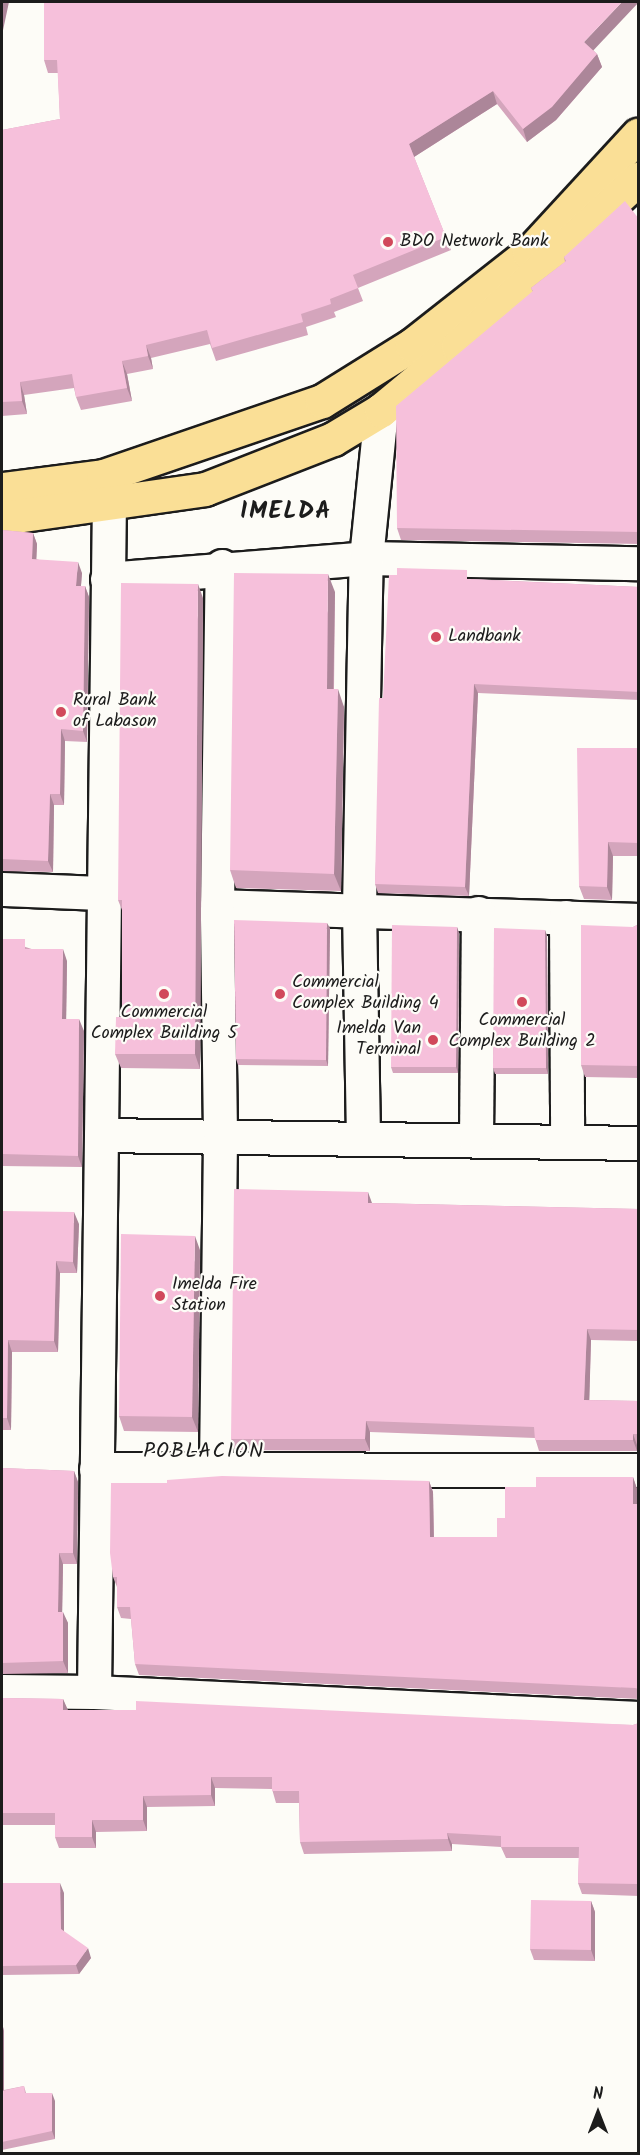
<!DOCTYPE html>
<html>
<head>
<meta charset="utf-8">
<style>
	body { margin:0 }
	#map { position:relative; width:640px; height:2155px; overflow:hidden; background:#fdfcf7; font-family:Kalam,sans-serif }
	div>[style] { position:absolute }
	.roads { filter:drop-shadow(2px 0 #1c1c1c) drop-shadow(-2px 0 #1c1c1c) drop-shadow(0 2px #1c1c1c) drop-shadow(0 -2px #1c1c1c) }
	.minor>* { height:33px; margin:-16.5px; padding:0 16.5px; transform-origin:16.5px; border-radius:16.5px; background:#fdfcf7 }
	.highway>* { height:33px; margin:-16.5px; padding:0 16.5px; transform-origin:16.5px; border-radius:16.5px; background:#fadf96 }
	.wall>* { inset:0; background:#d4a5bc }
	.shaded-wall>* { inset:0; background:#ac8699 }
	.building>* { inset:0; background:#f6c0db }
	.dots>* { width:16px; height:16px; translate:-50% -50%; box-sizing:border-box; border:3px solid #fdfcf7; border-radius:50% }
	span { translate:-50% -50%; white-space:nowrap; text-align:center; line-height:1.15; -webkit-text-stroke:4.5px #fdfcf7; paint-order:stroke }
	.poi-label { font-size:18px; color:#1c1c1c }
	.left { translate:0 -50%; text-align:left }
	.right { translate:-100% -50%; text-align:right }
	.quarter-label { font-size:21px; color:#1c1c1c; letter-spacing:1.5px }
	.district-label { font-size:24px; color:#1c1c1c; font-weight:700; letter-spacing:1.5px }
	.frame { position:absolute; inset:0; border:3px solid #1c1c1c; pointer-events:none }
	.north { position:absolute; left:568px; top:2083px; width:60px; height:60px; -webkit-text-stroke:4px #fdfcf7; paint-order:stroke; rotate:0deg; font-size:16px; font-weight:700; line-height:24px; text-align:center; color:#1c1c1c }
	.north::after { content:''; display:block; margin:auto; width:21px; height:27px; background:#1c1c1c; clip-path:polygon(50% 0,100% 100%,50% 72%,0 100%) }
</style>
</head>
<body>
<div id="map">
	<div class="roads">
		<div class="minor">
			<div style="left:107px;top:579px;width:260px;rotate:-4.6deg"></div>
			<div style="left:366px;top:558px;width:272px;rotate:1.1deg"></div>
			<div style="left:2px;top:889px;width:100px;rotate:2.3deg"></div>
			<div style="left:217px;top:906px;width:421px;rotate:1.9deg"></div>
			<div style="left:566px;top:917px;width:225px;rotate:89.7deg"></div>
			<div style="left:101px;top:1135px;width:537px;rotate:0.85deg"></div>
			<div style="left:363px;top:1138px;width:230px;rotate:-91deg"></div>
			<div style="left:359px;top:908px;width:350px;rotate:-88.9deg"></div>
			<div style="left:366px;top:558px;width:149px;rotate:-84.2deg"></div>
			<div style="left:476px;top:1140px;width:227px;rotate:-89.5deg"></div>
			<div style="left:216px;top:1467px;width:333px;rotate:-89.3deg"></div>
			<div style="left:220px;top:1134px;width:228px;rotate:-90.8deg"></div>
			<div style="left:217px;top:906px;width:340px;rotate:-89.2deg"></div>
			<div style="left:96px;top:1469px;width:542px;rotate:0.11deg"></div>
			<div style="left:2px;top:1691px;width:92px;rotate:0.6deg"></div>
			<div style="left:94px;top:1692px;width:545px;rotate:2.74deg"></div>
			<div style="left:94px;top:1692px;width:1189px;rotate:-89.28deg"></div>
			<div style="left:109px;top:503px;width:27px;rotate:-103deg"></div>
		</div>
		<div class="highway">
			<div style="left:2px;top:489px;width:102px;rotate:-7.3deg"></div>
			<div style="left:103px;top:476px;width:231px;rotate:-18.9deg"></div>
			<div style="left:322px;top:401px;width:106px;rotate:-31.9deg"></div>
			<div style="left:412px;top:345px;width:149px;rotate:-38.2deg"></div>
			<div style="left:529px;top:253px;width:161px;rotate:-47.3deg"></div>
			<div style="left:2px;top:518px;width:205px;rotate:-8.1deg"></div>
			<div style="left:205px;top:489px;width:137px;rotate:-21.3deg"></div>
			<div style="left:333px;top:439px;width:56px;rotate:-31.1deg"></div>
			<div style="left:381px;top:410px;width:100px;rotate:-39.7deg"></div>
			<div style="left:458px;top:346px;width:246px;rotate:-42.9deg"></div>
		</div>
	</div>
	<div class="wall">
		<div style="clip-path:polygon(593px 50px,597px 54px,602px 67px,556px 120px,527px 142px,497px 104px,414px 157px,451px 250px,358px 288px,363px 301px,334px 312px,336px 317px,306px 327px,308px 335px,216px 361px,210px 344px,151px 358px,153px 369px,127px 374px,132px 401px,81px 410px,76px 397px,74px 388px,24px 395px,27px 414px,2px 416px,2px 130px,60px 119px,58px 73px,48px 73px,44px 60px)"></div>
		<div style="clip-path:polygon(639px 219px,639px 544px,401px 540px,397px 528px,533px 292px,531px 288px,565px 262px,564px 257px)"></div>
		<div style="clip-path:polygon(2px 530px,33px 533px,37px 544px,36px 559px,82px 573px,81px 586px,85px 586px,89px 597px,87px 742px,65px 741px,64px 805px,54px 805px,53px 872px,2px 871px)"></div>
		<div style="clip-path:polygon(471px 579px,639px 587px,639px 700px,478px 693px,469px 896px,378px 893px,375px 884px,383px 698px)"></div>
		<div style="clip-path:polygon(335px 592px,334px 689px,344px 707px,341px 891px,236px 888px,230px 870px)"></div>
		<div style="clip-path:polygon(203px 598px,200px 1069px,121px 1068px,115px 1054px,122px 1017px,122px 910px,118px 900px)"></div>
		<div style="clip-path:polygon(639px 748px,639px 856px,613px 856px,612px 900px,584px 899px,579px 886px)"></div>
		<div style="clip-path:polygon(639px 924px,639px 1078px,585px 1077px,581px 1065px,633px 927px)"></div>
		<div style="clip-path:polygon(457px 927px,459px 933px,458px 1073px,393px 1073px,391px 1067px)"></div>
		<div style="clip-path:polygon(330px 928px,328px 1066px,238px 1065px,236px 1059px)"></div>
		<div style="clip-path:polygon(545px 930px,547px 936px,548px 1074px,495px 1074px,493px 1068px)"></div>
		<div style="clip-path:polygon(2px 939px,67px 961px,66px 1019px,84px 1031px,82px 1167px,2px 1166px)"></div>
		<div style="clip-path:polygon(372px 1203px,639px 1209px,639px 1341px,591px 1340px,589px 1400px,639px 1401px,639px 1445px,637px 1445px,637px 1451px,539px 1451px,535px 1438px,370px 1432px,370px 1451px,235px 1450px,231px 1439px)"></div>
		<div style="clip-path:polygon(2px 1211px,79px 1224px,77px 1273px,60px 1273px,58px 1352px,12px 1352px,11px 1430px,2px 1430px)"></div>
		<div style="clip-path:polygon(200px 1250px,198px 1432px,124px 1431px,119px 1416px)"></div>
		<div style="clip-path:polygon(2px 1468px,74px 1471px,78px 1482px,77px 1564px,63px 1564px,62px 1612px,68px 1623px,68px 1673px,2px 1674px)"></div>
		<div style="clip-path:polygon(633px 1477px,637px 1489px,637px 1504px,639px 1504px,639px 1699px,139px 1675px,135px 1664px,131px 1619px,121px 1618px,117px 1607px,117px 1587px,113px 1577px,429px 1481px,433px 1492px,434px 1537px,497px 1537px,505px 1518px,536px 1487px)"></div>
		<div style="clip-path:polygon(2px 1698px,63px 1699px,67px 1710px,633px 1725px,639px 1723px,639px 1896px,582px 1894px,578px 1883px,579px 1858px,506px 1858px,501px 1847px,452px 1844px,452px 1851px,304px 1854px,300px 1842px,299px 1803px,276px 1803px,272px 1789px,215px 1788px,215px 1806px,147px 1807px,147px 1831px,96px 1832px,96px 1848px,59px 1848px,55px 1837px,55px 1825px,2px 1825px)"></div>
		<div style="clip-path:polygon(2px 1883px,64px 1893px,64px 1932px,91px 1958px,79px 1974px,2px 1975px)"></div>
		<div style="clip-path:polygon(591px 1901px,595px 1912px,595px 1961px,534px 1960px,530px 1949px)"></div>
		<div style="clip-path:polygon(2px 2023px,4px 2031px,4px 2090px,24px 2086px,26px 2093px,55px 2101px,55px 2139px,2px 2150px)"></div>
	</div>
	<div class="shaded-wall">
		<div style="clip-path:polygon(3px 2px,9px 2px,2px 35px,2px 7px)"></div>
		<div style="clip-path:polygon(622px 2px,639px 2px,589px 55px,584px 42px)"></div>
		<div style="clip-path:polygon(597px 54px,602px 67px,556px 120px,527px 142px,523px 129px)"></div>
		<div style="clip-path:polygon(493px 91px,497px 104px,414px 157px,409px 144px)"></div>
		<div style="clip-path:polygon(146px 345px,151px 358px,153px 369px,148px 356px)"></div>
		<div style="clip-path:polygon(122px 361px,127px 374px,132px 401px,127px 388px)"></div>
		<div style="clip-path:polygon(20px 382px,24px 395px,27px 414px,22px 401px)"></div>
		<div style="clip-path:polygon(33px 533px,37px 544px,36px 570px,32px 559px)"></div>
		<div style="clip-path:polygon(78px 562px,82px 573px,80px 597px,76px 586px)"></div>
		<div style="clip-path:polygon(328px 574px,335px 592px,333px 707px,327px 689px)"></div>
		<div style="clip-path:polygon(198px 584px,203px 598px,200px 1069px,195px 1054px)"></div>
		<div style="clip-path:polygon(85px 586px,89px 597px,87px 742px,83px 731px)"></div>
		<div style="clip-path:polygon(474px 684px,478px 693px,469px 896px,465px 887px)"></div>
		<div style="clip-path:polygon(338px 689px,344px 707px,341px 891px,334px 874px)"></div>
		<div style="clip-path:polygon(61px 729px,65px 741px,64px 805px,60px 794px)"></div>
		<div style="clip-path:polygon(50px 794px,54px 805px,53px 872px,48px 861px)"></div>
		<div style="clip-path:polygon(608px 842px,613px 856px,612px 900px,607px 887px)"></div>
		<div style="clip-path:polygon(327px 923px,330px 928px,328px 1066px,326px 1060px)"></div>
		<div style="clip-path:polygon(457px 927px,459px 933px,458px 1073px,456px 1067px)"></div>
		<div style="clip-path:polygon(545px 930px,547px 936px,548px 1074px,546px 1068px)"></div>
		<div style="clip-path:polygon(63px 949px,67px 961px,66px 1031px,62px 1019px)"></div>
		<div style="clip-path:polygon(79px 1019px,84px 1031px,82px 1167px,78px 1156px)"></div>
		<div style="clip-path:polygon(368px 1192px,372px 1203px,368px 1203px)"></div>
		<div style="clip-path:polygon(74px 1212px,79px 1224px,77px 1273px,73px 1262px)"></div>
		<div style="clip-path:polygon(195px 1236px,200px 1250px,198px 1432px,192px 1417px)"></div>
		<div style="clip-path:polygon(56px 1261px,60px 1273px,58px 1352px,54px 1341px)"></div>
		<div style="clip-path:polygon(587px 1329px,591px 1340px,589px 1412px,584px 1400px)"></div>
		<div style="clip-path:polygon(8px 1340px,12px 1352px,11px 1430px,7px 1418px)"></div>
		<div style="clip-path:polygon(366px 1421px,370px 1432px,370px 1451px,365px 1439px)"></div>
		<div style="clip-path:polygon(633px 1434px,637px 1445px,637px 1451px,633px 1440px)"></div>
		<div style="clip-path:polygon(74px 1471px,78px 1482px,77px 1564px,73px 1553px)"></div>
		<div style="clip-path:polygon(633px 1477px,637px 1489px,637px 1516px,633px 1504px)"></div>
		<div style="clip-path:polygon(429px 1481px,433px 1492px,434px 1549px,430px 1537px)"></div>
		<div style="clip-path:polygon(59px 1553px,63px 1564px,62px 1623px,58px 1612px)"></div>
		<div style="clip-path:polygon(63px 1612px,68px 1623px,68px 1673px,63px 1661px)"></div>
		<div style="clip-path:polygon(63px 1699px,68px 1710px,63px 1710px)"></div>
		<div style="clip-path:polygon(211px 1777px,215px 1788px,215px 1806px,211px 1795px)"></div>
		<div style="clip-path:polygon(143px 1796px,147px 1807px,147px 1831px,143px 1820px)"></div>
		<div style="clip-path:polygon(92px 1820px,96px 1832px,96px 1848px,92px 1837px)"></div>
		<div style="clip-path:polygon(447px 1833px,452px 1844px,452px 1851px,448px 1839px)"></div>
		<div style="clip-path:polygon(60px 1883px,64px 1893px,64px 1939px,61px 1929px)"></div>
		<div style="clip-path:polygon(591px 1901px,595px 1912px,595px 1961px,591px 1950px)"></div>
		<div style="clip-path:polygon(88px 1948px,91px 1958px,79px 1974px,76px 1965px)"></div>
		<div style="clip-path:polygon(2px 2023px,4px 2031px,4px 2099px,2px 2091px)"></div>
		<div style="clip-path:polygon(52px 2093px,55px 2101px,55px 2139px,52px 2131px)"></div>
	</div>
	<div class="building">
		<div style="clip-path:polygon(44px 2px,622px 2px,584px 42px,597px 54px,552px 107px,523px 129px,493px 91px,409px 144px,446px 237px,353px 275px,358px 288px,330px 299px,331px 304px,301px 314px,303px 322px,212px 348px,207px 330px,146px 345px,148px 356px,122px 361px,127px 388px,76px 397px,72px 374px,20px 382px,22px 401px,2px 402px,2px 130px,60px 119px,57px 60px,44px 60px)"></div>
		<div style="clip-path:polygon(625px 201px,639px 219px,639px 532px,397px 528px,396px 406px,533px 291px,531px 288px,566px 261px,564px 257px)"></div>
		<div style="clip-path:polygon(2px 530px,33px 533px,32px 559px,78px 562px,76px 586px,85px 586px,83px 731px,61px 729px,60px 794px,50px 794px,48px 861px,2px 859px)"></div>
		<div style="clip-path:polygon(397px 568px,467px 570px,467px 579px,639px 587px,639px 692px,474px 684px,465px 887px,375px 884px,379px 698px,383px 698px,389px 575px,397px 575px)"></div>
		<div style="clip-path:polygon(234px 573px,328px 574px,327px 689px,338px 689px,334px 874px,230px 870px)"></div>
		<div style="clip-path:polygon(121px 583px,198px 584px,195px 1054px,115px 1054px,116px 1017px,122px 1017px,122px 900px,118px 900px)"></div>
		<div style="clip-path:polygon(577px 748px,639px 748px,639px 843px,608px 842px,607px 887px,579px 886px)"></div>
		<div style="clip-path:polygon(234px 920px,327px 923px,326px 1060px,236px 1059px)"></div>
		<div style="clip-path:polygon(639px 924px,639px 1066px,581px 1065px,581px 925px,633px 927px)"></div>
		<div style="clip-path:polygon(392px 925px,457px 927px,456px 1067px,391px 1067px)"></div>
		<div style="clip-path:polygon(494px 928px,545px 930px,546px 1068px,493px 1068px)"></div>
		<div style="clip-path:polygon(2px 939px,25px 939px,25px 949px,63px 949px,62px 1019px,79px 1019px,78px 1156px,2px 1154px)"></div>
		<div style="clip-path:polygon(234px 1189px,368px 1192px,368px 1203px,639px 1209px,639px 1330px,587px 1329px,584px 1400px,639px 1401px,639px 1434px,633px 1434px,633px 1440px,535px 1440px,534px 1427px,366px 1421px,365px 1439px,231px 1439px)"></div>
		<div style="clip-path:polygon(2px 1211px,74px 1212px,73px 1262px,56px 1261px,54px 1341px,8px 1340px,7px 1418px,2px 1418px)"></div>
		<div style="clip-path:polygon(121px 1234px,195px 1236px,192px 1417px,119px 1416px)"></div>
		<div style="clip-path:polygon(2px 1468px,74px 1471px,73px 1553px,59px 1553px,58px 1612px,63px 1612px,63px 1661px,2px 1663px)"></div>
		<div style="clip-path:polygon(222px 1476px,429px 1481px,430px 1537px,497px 1537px,497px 1518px,505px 1518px,505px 1487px,536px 1487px,536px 1477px,633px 1477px,633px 1504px,639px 1504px,639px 1689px,635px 1688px,135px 1664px,130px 1607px,117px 1607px,117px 1577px,113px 1577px,110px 1553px,111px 1483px,167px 1483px,167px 1480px)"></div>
		<div style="clip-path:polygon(2px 1698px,63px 1699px,63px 1710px,136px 1710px,136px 1701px,633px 1725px,639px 1723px,639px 1884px,578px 1883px,579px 1847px,501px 1847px,501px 1836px,447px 1833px,448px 1839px,300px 1842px,299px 1791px,272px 1791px,272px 1777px,211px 1777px,211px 1795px,143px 1796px,143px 1820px,92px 1820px,92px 1837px,55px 1837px,55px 1813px,2px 1813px)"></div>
		<div style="clip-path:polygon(2px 1883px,60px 1883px,61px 1929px,88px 1948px,76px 1965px,2px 1966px)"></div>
		<div style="clip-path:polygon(531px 1900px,591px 1901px,591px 1950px,530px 1949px)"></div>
		<div style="clip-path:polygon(2px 2023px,2px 2091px,24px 2086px,25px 2093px,52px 2093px,52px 2131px,2px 2142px)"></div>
	</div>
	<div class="dots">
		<div style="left:388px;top:242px;background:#d1495b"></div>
		<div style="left:436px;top:637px;background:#d1495b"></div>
		<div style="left:61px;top:712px;background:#d1495b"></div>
		<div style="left:164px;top:994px;background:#d1495b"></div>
		<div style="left:280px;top:994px;background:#d1495b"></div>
		<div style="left:522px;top:1002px;background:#d1495b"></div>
		<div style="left:433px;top:1040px;background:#d1495b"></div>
		<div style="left:160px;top:1296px;background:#d1495b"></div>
	</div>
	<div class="poi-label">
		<span class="left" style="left:400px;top:242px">BDO Network Bank</span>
		<span class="left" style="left:448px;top:637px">Landbank</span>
		<span class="left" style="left:73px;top:712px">Rural Bank<br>of Labason</span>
		<span class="left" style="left:292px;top:994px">Commercial<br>Complex Building 4</span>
		<span style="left:164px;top:1024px">Commercial<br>Complex Building 5</span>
		<span style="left:522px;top:1032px">Commercial<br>Complex Building 2</span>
		<span class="right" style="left:421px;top:1040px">Imelda Van<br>Terminal</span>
		<span class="left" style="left:172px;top:1296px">Imelda Fire<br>Station</span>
	</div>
	<div class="quarter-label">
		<span style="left:204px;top:1452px">POBLACION</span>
	</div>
	<div class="district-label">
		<span style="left:286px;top:512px">IMELDA</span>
	</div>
	<div class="frame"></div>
	<div class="north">N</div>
</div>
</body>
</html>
